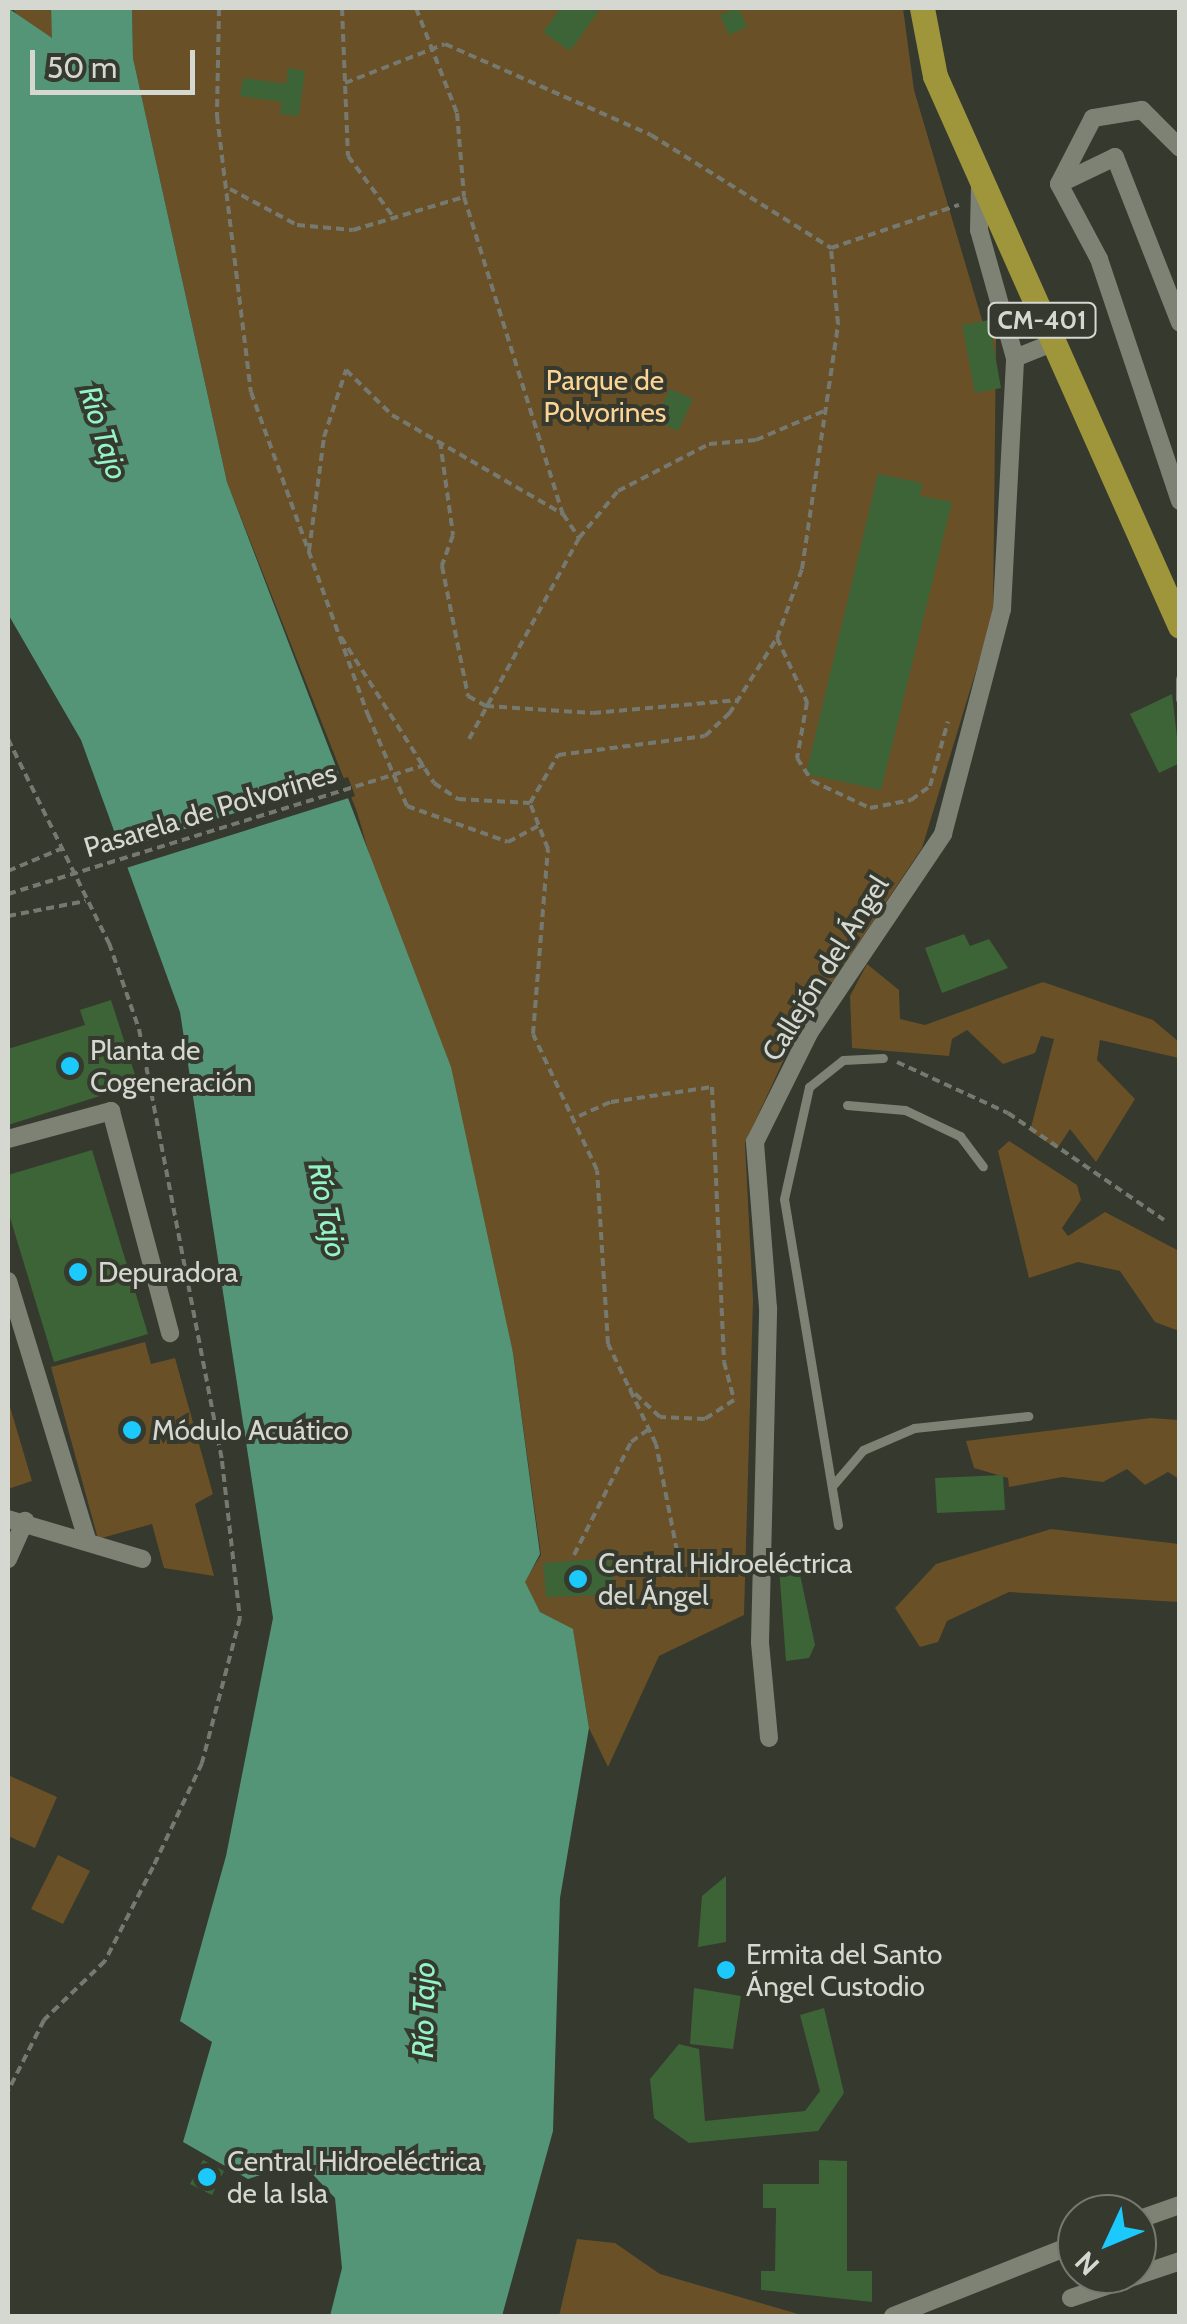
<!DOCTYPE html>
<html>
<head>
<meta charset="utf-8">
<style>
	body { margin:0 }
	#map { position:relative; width:1187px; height:2324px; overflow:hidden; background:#36392e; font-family:Cabin,sans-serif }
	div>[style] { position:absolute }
	.green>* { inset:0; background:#695026 }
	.water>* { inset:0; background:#539576 }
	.pier>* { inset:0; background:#36392e }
	.building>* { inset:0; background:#3c6437 }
	.path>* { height:4px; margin-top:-2px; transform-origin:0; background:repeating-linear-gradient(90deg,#767970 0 8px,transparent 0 13px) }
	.lane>* { height:9px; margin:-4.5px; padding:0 4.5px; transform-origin:4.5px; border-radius:4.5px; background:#7e8275 }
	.street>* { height:18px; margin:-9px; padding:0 9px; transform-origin:9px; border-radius:9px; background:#7e8275 }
	.primary>* { height:25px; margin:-12.5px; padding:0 12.5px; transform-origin:12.5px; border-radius:12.5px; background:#9f953b }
	.dots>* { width:28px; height:28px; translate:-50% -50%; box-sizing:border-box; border:5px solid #36392e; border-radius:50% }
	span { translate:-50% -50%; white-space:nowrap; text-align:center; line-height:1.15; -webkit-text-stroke:8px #36392e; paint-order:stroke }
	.shield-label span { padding:2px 8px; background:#36392e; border:2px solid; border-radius:8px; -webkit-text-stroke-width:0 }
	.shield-label { font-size:25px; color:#d5d8d1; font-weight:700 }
	.park-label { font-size:28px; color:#fcd596 }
	.street-label { font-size:28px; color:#d5d8d1 }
	.poi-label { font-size:28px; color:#d5d8d1 }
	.left { translate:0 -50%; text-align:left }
	.water-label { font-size:30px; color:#93f5c7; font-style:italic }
	.frame { position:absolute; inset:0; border:10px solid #d5d8d1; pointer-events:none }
	.north { position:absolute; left:1057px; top:2194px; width:100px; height:100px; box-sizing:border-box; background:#36392e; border:2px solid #76796f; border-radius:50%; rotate:226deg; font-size:28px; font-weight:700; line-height:40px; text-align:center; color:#d5d8d1 }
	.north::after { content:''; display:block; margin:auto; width:35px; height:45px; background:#1bc9fc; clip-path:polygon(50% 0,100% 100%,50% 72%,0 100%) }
	.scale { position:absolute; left:30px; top:50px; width:165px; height:45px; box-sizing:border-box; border:5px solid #d5d8d1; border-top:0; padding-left:12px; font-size:30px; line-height:35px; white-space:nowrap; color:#d5d8d1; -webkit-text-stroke:8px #36392e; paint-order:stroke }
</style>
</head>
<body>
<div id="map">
	<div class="green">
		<div style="clip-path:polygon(12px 8px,51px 8px,53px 39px,18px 16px)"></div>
		<div style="clip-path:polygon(132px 8px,903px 8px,914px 90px,982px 320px,996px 339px,993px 615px,922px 848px,791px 1044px,745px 1143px,753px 1300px,744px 1615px,659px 1656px,608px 1767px,589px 1728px,573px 1630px,540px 1612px,524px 1582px,541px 1555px,513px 1353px,357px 812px,227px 482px,133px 58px)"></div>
		<div style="clip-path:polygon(867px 964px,899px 990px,900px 1019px,925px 1025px,1043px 982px,1153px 1020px,1179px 1042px,1179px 1058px,1100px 1040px,1097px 1060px,1135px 1099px,1096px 1162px,1070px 1129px,1057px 1149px,1030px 1131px,1054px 1039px,1041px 1036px,1035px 1053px,1003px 1064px,967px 1030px,952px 1039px,949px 1056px,852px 1048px,850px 996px)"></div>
		<div style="clip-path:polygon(1009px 1141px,1077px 1185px,1081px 1200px,1062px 1228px,1068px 1236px,1105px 1212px,1179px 1251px,1179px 1331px,1155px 1322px,1120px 1271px,1078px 1262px,1029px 1278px,998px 1151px)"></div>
		<div style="clip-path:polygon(145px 1342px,151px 1364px,175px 1358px,213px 1494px,195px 1504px,214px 1576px,164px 1568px,152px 1524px,98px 1539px,51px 1367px)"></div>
		<div style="clip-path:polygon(8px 1400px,32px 1481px,8px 1489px)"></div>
		<div style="clip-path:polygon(1151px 1418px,1179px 1420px,1179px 1479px,1168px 1472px,1145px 1485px,1127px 1469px,1103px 1482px,1062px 1477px,1009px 1487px,1008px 1478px,974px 1468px,966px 1441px)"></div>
		<div style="clip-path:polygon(1051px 1529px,1179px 1544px,1179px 1602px,1009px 1592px,947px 1621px,938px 1642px,920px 1647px,895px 1608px,936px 1564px)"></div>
		<div style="clip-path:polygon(8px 1775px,57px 1797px,35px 1848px,8px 1836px)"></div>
		<div style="clip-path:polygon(58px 1855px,90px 1871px,63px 1924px,31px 1909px)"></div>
		<div style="clip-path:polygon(577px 2239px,615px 2243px,660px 2274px,805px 2316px,559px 2316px)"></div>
	</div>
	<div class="water">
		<div style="clip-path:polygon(8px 8px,52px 38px,51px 8px,132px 8px,133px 58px,227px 482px,451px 1067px,513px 1353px,540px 1554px,525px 1582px,540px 1612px,573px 1629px,589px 1728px,560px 1898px,553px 2131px,502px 2316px,330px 2316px,342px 2268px,335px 2198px,301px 2162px,248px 2179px,183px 2142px,212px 2042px,180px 2021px,226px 1856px,273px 1618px,180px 1012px,81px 740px,8px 614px)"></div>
	</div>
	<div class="pier">
		<div style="clip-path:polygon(348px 777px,355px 796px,123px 869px,116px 851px)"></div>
	</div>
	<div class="building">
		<div style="clip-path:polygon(561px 8px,601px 8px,570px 51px,543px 32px)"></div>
		<div style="clip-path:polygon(738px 8px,747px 27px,729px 35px,720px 15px)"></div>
		<div style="clip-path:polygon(288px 68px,305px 71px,299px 116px,280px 114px,282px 102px,240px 96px,243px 78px,286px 84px)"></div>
		<div style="clip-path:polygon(989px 320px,1001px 388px,975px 393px,962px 325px)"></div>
		<div style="clip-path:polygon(670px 389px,693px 399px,678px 431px,655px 420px)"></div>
		<div style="clip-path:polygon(878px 474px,922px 483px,920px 496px,952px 502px,881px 790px,806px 774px)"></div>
		<div style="clip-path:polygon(1172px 694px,1180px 763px,1159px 773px,1130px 714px)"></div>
		<div style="clip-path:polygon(964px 934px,970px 946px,989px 939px,1008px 968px,942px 993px,925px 948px)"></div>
		<div style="clip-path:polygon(111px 1000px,138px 1084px,8px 1125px,8px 1049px,85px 1025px,80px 1010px)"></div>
		<div style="clip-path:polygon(92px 1150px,148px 1334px,54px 1362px,8px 1211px,8px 1175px)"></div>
		<div style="clip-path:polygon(1003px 1475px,1005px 1510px,937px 1513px,935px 1478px)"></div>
		<div style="clip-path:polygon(610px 1558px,615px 1595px,546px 1597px,543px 1563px)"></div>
		<div style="clip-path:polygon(798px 1565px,815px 1645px,809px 1658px,786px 1661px,779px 1567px)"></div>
		<div style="clip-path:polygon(726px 1876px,726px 1942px,698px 1947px,702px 1896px)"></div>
		<div style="clip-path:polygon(694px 1988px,741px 1996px,733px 2049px,690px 2044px)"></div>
		<div style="clip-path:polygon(824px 2008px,844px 2093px,818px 2131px,689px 2143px,654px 2118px,650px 2079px,679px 2044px,699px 2049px,705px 2121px,805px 2111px,820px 2091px,800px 2015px)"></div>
		<div style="clip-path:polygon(203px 2160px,224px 2171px,212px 2195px,190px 2184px)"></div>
		<div style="clip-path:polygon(819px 2160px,847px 2161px,847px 2271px,872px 2271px,872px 2302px,761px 2290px,761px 2271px,775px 2271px,776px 2208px,763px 2208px,763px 2184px,819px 2184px)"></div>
	</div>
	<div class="path">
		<div style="left:219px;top:8px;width:108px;rotate:91.1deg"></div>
		<div style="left:217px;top:116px;width:278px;rotate:83deg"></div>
		<div style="left:251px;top:392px;width:344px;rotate:70.1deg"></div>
		<div style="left:368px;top:715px;width:99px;rotate:66.8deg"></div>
		<div style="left:407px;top:806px;width:107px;rotate:19.6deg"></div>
		<div style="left:508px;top:842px;width:34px;rotate:-28deg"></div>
		<div style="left:342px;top:8px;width:148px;rotate:87.7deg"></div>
		<div style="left:348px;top:156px;width:79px;rotate:53.3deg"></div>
		<div style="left:416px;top:8px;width:113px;rotate:68.7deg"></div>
		<div style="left:457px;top:113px;width:84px;rotate:85.2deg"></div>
		<div style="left:464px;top:197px;width:332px;rotate:72.7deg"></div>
		<div style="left:563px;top:514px;width:29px;rotate:56deg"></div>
		<div style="left:345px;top:83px;width:107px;rotate:-21.3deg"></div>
		<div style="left:445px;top:44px;width:225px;rotate:23.8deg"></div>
		<div style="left:651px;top:135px;width:213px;rotate:32.1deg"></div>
		<div style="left:230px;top:189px;width:76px;rotate:28.2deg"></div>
		<div style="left:297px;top:225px;width:56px;rotate:5.1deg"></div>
		<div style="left:353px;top:230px;width:116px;rotate:-16.6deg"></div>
		<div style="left:440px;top:441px;width:95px;rotate:82.1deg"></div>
		<div style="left:453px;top:535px;width:33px;rotate:110deg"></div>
		<div style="left:442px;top:566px;width:133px;rotate:78.7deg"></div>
		<div style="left:468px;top:696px;width:21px;rotate:29deg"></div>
		<div style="left:486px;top:706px;width:107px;rotate:3.7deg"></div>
		<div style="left:593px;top:713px;width:146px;rotate:-5.1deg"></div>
		<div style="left:309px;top:551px;width:115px;rotate:-82.5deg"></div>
		<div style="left:324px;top:437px;width:71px;rotate:-71.8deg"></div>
		<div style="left:346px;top:370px;width:64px;rotate:44.4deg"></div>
		<div style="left:392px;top:415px;width:198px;rotate:30.1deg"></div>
		<div style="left:341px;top:637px;width:173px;rotate:57.5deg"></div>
		<div style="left:434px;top:783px;width:29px;rotate:34deg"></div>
		<div style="left:458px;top:799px;width:72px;rotate:3.2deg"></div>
		<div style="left:777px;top:638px;width:71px;rotate:64.9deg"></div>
		<div style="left:807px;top:702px;width:57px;rotate:100.1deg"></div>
		<div style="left:797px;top:758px;width:27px;rotate:57deg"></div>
		<div style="left:812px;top:781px;width:64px;rotate:25deg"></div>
		<div style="left:870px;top:808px;width:42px;rotate:-11deg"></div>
		<div style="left:911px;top:800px;width:24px;rotate:-36deg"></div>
		<div style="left:930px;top:786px;width:67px;rotate:-74.5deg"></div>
		<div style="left:8px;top:739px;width:228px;rotate:63.7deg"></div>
		<div style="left:109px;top:943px;width:91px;rotate:70.8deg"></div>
		<div style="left:139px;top:1029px;width:440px;rotate:79.1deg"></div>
		<div style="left:222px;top:1461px;width:158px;rotate:83.5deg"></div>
		<div style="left:240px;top:1618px;width:150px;rotate:104.7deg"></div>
		<div style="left:202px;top:1763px;width:115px;rotate:115.2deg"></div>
		<div style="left:153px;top:1867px;width:106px;rotate:117.1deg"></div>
		<div style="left:105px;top:1961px;width:85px;rotate:136deg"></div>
		<div style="left:44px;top:2020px;width:80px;rotate:116.9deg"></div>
		<div style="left:469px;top:739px;width:229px;rotate:-61.3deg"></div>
		<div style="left:579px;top:538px;width:61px;rotate:-50.3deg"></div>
		<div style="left:618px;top:491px;width:102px;rotate:-27.3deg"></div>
		<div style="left:709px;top:444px;width:47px;rotate:-4.9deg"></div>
		<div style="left:756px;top:440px;width:74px;rotate:-23.1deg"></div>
		<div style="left:8px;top:871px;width:60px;rotate:-22.7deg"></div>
		<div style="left:8px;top:894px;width:436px;rotate:-17.2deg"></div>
		<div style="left:8px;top:916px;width:79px;rotate:-10.9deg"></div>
		<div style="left:897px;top:1062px;width:122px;rotate:24.7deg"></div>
		<div style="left:1008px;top:1113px;width:189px;rotate:34.4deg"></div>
		<div style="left:579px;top:1116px;width:35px;rotate:-24deg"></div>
		<div style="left:611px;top:1102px;width:102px;rotate:-8.4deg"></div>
		<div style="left:712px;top:1087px;width:275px;rotate:87.5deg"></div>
		<div style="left:724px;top:1362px;width:39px;rotate:75deg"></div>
		<div style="left:734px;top:1400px;width:35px;rotate:147deg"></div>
		<div style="left:705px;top:1419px;width:45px;rotate:-177.5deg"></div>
		<div style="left:660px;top:1417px;width:42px;rotate:-136.9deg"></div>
		<div style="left:677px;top:1551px;width:109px;rotate:-101.1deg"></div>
		<div style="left:656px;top:1444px;width:111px;rotate:-115.6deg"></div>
		<div style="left:608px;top:1344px;width:174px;rotate:-93.6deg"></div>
		<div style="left:597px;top:1170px;width:150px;rotate:-115.2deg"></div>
		<div style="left:533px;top:1034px;width:186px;rotate:-85.4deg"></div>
		<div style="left:548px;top:849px;width:49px;rotate:-111.4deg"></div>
		<div style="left:530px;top:803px;width:56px;rotate:-59.7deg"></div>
		<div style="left:558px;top:755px;width:148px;rotate:-7.4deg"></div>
		<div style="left:705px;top:736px;width:33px;rotate:-43deg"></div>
		<div style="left:729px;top:714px;width:90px;rotate:-57.7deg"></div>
		<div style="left:777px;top:638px;width:73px;rotate:-70.1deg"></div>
		<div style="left:802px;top:569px;width:248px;rotate:-81.6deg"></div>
		<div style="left:838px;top:324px;width:76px;rotate:-95.3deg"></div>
		<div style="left:831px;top:248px;width:135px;rotate:-18.6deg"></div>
		<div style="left:574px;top:1555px;width:127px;rotate:-63.2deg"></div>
		<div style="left:631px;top:1442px;width:22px;rotate:-36deg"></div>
	</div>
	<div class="lane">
		<div style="left:1180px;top:679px;width:20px;rotate:90deg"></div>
		<div style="left:847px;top:1105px;width:58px;rotate:4.9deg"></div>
		<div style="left:905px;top:1110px;width:61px;rotate:25.3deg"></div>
		<div style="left:960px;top:1136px;width:38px;rotate:53deg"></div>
		<div style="left:833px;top:1485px;width:46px;rotate:-49.4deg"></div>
		<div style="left:863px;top:1450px;width:56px;rotate:-23.3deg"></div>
		<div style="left:914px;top:1428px;width:115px;rotate:-6deg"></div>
		<div style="left:838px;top:1525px;width:330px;rotate:-99.4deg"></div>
		<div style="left:784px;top:1199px;width:115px;rotate:-77.4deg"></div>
		<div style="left:809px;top:1087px;width:43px;rotate:-38.5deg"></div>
		<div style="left:843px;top:1060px;width:40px;rotate:-2.9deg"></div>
	</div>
	<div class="street">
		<div style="left:1180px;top:148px;width:54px;rotate:-135deg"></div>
		<div style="left:1142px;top:110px;width:50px;rotate:170.7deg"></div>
		<div style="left:1093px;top:118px;width:74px;rotate:117.3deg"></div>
		<div style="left:1059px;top:184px;width:85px;rotate:61.9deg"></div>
		<div style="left:1099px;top:259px;width:255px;rotate:71.5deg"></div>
		<div style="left:1059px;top:184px;width:62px;rotate:-25.7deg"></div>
		<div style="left:1115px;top:157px;width:178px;rotate:68.6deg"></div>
		<div style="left:1015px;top:358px;width:40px;rotate:-22deg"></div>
		<div style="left:8px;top:1139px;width:107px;rotate:-15.2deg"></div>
		<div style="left:111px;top:1111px;width:230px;rotate:75.1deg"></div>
		<div style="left:8px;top:1281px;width:270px;rotate:73deg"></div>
		<div style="left:8px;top:1519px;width:140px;rotate:16.6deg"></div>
		<div style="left:8px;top:1559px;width:42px;rotate:-65.9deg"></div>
		<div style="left:769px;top:1738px;width:96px;rotate:-95.4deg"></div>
		<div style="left:760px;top:1642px;width:334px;rotate:-88.6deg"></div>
		<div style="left:768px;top:1308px;width:167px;rotate:-94.5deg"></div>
		<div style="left:755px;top:1142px;width:122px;rotate:-63.6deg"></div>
		<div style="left:809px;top:1033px;width:240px;rotate:-56deg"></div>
		<div style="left:943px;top:834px;width:233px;rotate:-75.3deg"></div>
		<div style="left:1002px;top:609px;width:251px;rotate:-87deg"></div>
		<div style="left:1015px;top:358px;width:133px;rotate:-105.7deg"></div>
		<div style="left:979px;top:230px;width:44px;rotate:-88.7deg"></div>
		<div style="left:1137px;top:2220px;width:46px;rotate:-19.2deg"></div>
		<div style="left:1071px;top:2298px;width:115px;rotate:-18.7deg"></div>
		<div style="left:893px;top:2316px;width:198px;rotate:-21.6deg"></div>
	</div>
	<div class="primary">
		<div style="left:922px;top:8px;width:69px;rotate:79.2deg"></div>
		<div style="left:935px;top:76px;width:602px;rotate:65.99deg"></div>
	</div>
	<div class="dots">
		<div style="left:70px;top:1066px;background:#1bc9fc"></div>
		<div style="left:78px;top:1272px;background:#1bc9fc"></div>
		<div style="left:132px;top:1430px;background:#1bc9fc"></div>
		<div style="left:578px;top:1579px;background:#1bc9fc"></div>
		<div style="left:726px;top:1970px;background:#1bc9fc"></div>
		<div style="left:207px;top:2177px;background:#1bc9fc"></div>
	</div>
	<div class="shield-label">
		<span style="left:1042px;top:320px">CM-401</span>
	</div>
	<div class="park-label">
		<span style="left:605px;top:396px">Parque de<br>Polvorines</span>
	</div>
	<div class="street-label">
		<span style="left:210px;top:810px;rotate:-17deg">Pasarela de Polvorines</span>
		<span style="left:825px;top:968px;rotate:-58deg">Callejón del Ángel</span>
	</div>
	<div class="poi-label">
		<span class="left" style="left:90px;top:1066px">Planta de<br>Cogeneración</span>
		<span class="left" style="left:98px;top:1272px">Depuradora</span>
		<span class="left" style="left:152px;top:1430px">Módulo Acuático</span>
		<span class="left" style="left:598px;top:1579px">Central Hidroeléctrica<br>del Ángel</span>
		<span class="left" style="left:746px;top:1970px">Ermita del Santo<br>Ángel Custodio</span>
		<span class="left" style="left:227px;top:2177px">Central Hidroeléctrica<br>de la Isla</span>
	</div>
	<div class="water-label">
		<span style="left:103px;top:433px;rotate:72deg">Río Tajo</span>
		<span style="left:327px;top:1210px;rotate:79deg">Río Tajo</span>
		<span style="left:424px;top:2010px;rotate:-89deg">Río Tajo</span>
	</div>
	<div class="frame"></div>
	<div class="north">N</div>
	<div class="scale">50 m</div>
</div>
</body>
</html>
